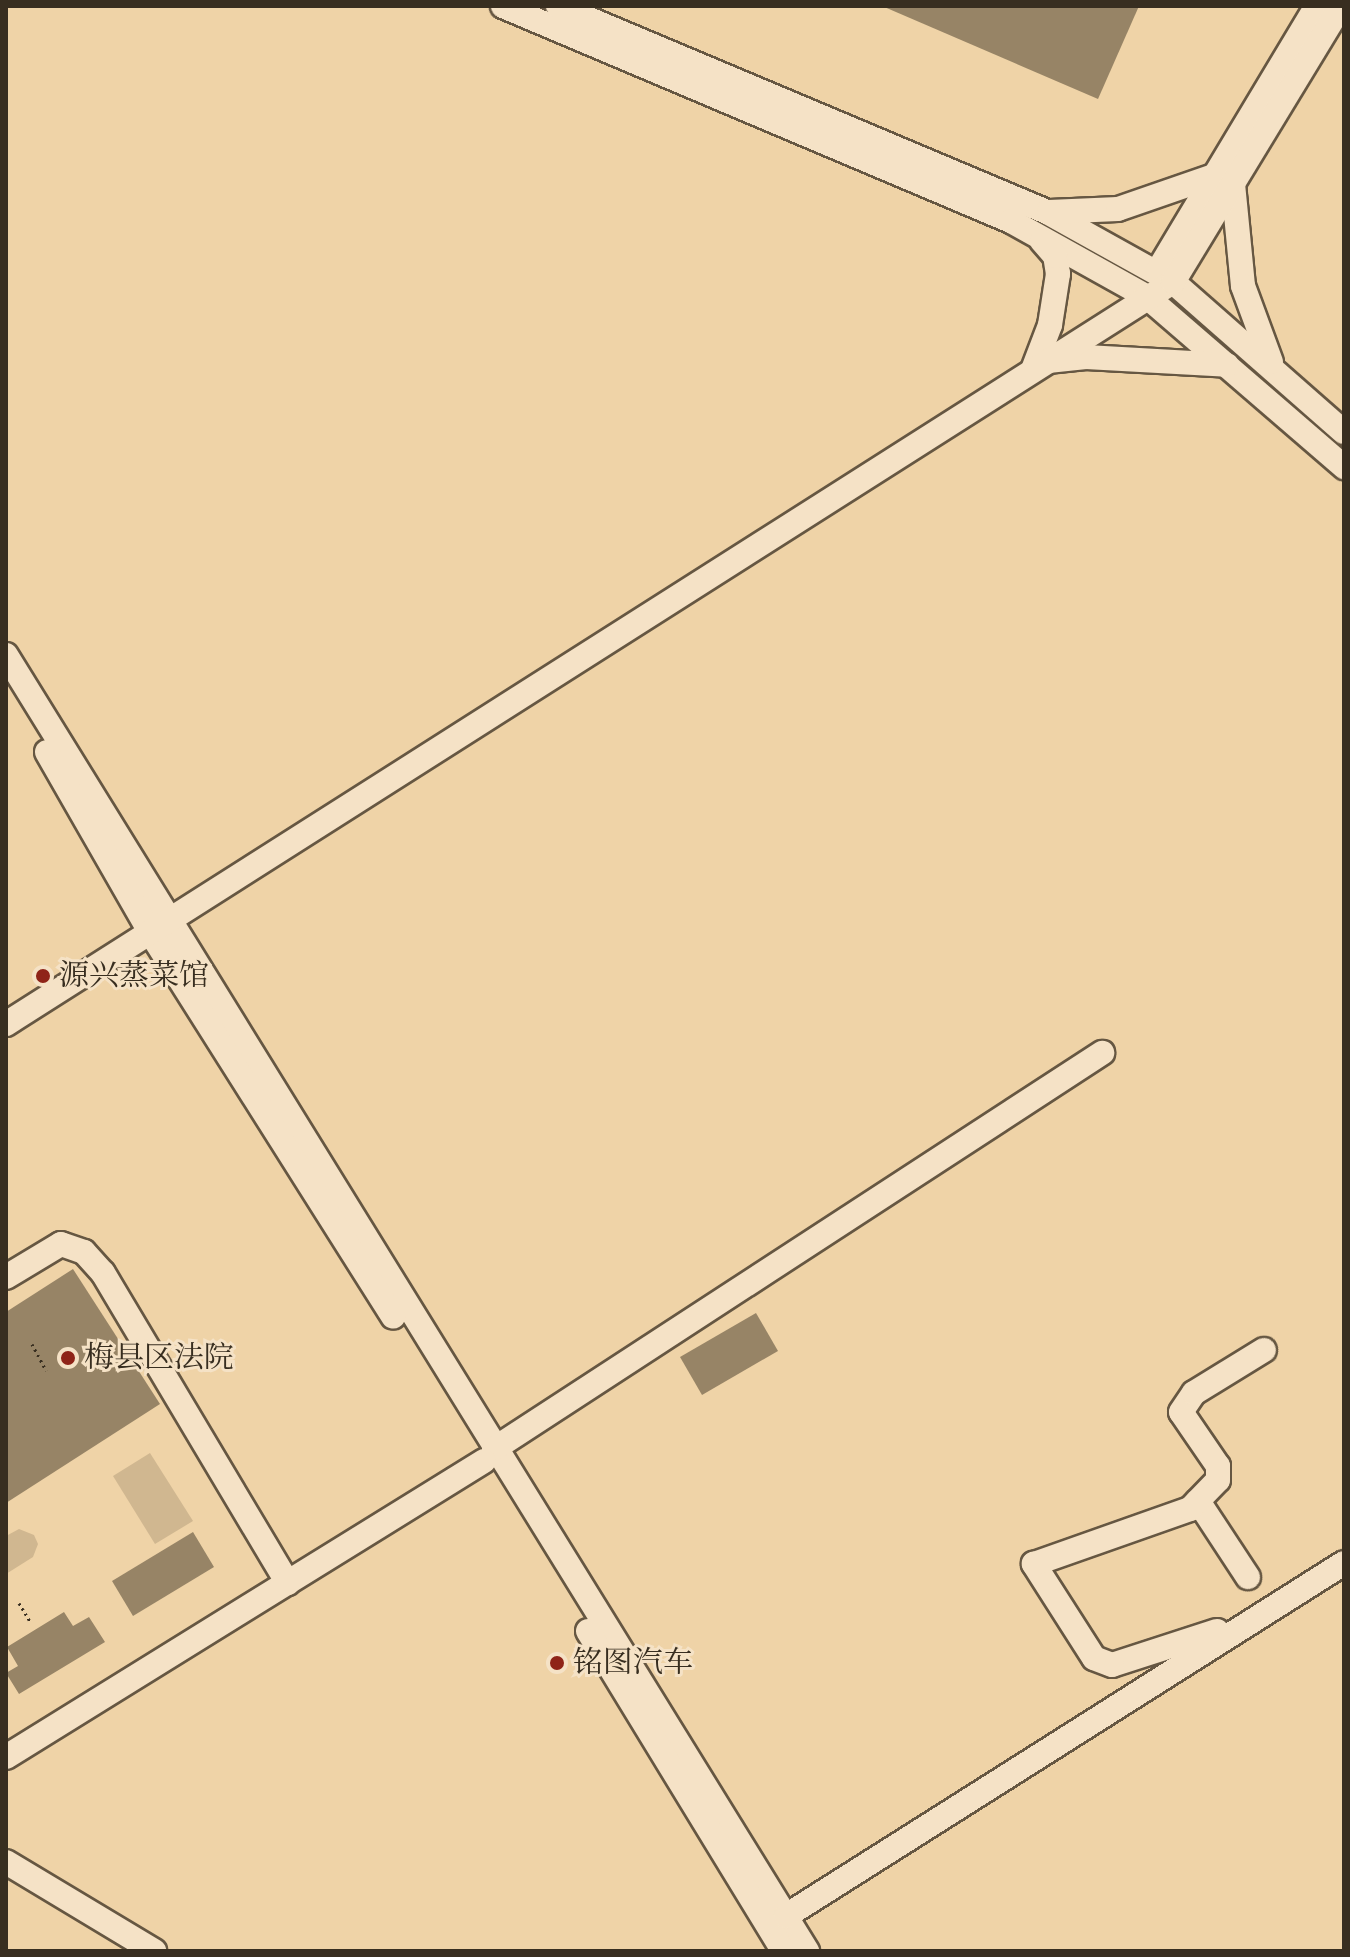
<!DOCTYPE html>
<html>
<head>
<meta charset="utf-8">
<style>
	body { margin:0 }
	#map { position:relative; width:1350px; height:1957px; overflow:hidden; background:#efd3a7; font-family:"IM FELL French Canon","Noto Serif SC",serif }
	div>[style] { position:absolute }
	.green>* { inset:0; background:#d0b790 }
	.building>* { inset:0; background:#978466 }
	.path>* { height:3px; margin-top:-1.5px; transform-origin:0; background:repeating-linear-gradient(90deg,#382e20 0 2px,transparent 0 6px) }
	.roads { filter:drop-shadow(2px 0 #665742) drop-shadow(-2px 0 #665742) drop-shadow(0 2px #665742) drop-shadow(0 -2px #665742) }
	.minor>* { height:24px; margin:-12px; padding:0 12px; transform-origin:12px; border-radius:12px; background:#f5e2c6 }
	.dots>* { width:22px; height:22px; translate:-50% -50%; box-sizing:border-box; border:4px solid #f5e2c6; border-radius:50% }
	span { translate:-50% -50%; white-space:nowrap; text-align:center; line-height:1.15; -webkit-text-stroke:6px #f5e2c6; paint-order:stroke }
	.poi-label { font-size:30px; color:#382e20 }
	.left { translate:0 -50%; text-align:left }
	.frame { position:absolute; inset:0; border:8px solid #382e20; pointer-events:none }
</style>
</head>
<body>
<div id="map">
	<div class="green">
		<div style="clip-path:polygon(150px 1453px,193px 1521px,155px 1544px,113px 1476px)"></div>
		<div style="clip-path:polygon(19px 1529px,34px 1535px,38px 1544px,33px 1557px,6px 1574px,6px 1536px)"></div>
	</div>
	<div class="building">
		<div style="clip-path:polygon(882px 6px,1139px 6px,1098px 99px)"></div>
		<div style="clip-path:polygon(73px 1269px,160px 1404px,6px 1503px,6px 1312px)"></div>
		<div style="clip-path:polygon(756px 1313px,778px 1351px,702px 1395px,680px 1357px)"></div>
		<div style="clip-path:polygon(193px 1532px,214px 1567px,133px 1616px,112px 1581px)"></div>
		<div style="clip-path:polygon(64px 1612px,73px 1626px,89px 1617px,105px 1642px,19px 1694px,6px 1673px,18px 1666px,7px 1647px)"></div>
	</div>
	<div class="path">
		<div style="left:32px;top:1344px;width:30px;rotate:62deg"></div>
		<div style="left:19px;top:1603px;width:21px;rotate:59deg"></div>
	</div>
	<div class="roads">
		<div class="minor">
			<div style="left:503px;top:6px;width:552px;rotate:22.94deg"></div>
			<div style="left:1011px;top:221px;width:154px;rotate:29.1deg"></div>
			<div style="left:1146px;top:296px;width:262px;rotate:40.8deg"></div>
			<div style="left:558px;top:6px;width:531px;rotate:22.84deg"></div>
			<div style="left:1047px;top:212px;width:144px;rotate:29.1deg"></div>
			<div style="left:1173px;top:282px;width:227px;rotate:41.3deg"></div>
			<div style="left:1233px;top:184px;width:102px;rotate:84.4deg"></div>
			<div style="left:1243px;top:286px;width:81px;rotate:69.8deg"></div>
			<div style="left:1049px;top:212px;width:69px;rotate:-2.5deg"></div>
			<div style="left:1118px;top:209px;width:104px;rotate:-19.1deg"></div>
			<div style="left:1157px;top:272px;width:310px;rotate:-59deg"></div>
			<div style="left:1048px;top:361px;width:38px;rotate:-6deg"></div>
			<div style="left:1086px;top:357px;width:141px;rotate:3.2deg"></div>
			<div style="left:1034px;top:367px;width:45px;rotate:-69.1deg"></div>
			<div style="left:1050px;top:325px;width:52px;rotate:-81.1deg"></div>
			<div style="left:1058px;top:274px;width:18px;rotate:-99deg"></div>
			<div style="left:1055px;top:256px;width:20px;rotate:-131deg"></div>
			<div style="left:6px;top:655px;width:1524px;rotate:58.28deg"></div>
			<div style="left:47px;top:752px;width:207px;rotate:60.2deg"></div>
			<div style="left:150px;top:932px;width:455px;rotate:57.7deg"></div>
			<div style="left:6px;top:1024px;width:1383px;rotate:-32.45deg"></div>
			<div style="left:1173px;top:282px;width:323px;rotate:-58.7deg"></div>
			<div style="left:6px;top:1277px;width:64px;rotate:-31deg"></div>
			<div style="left:61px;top:1244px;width:24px;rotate:19deg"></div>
			<div style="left:84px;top:1252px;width:28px;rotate:48deg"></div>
			<div style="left:103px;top:1273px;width:361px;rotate:59.2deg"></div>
			<div style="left:494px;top:1449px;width:726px;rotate:-33.08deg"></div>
			<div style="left:1198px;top:1501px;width:91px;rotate:56.7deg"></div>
			<div style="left:588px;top:1631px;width:375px;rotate:58.6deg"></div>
			<div style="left:1217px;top:1631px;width:110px;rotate:162.1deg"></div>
			<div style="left:1112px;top:1665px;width:19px;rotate:-159deg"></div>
			<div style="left:1094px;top:1658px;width:112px;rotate:-122.6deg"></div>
			<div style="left:1034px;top:1564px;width:165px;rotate:-19.4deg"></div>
			<div style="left:1190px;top:1509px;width:40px;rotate:-46deg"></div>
			<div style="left:1218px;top:1480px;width:14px;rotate:-90deg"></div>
			<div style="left:1218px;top:1466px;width:65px;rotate:-124.4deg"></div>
			<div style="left:1181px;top:1412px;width:23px;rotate:-56deg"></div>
			<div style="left:1194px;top:1393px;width:82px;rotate:-31.6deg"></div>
			<div style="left:6px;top:1757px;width:562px;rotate:-31.77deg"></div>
			<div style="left:6px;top:1862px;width:173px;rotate:31deg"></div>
			<div style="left:786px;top:1916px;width:660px;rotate:-32.32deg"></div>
		</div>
	</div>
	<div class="dots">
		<div style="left:43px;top:976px;background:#8f2418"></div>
		<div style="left:68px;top:1358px;background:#8f2418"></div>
		<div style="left:557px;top:1663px;background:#8f2418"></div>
	</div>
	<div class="poi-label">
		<span class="left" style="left:59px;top:976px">源兴蒸菜馆</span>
		<span class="left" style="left:84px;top:1358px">梅县区法院</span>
		<span class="left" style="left:573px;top:1663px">铭图汽车</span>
	</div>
	<div class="frame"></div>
</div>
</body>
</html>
